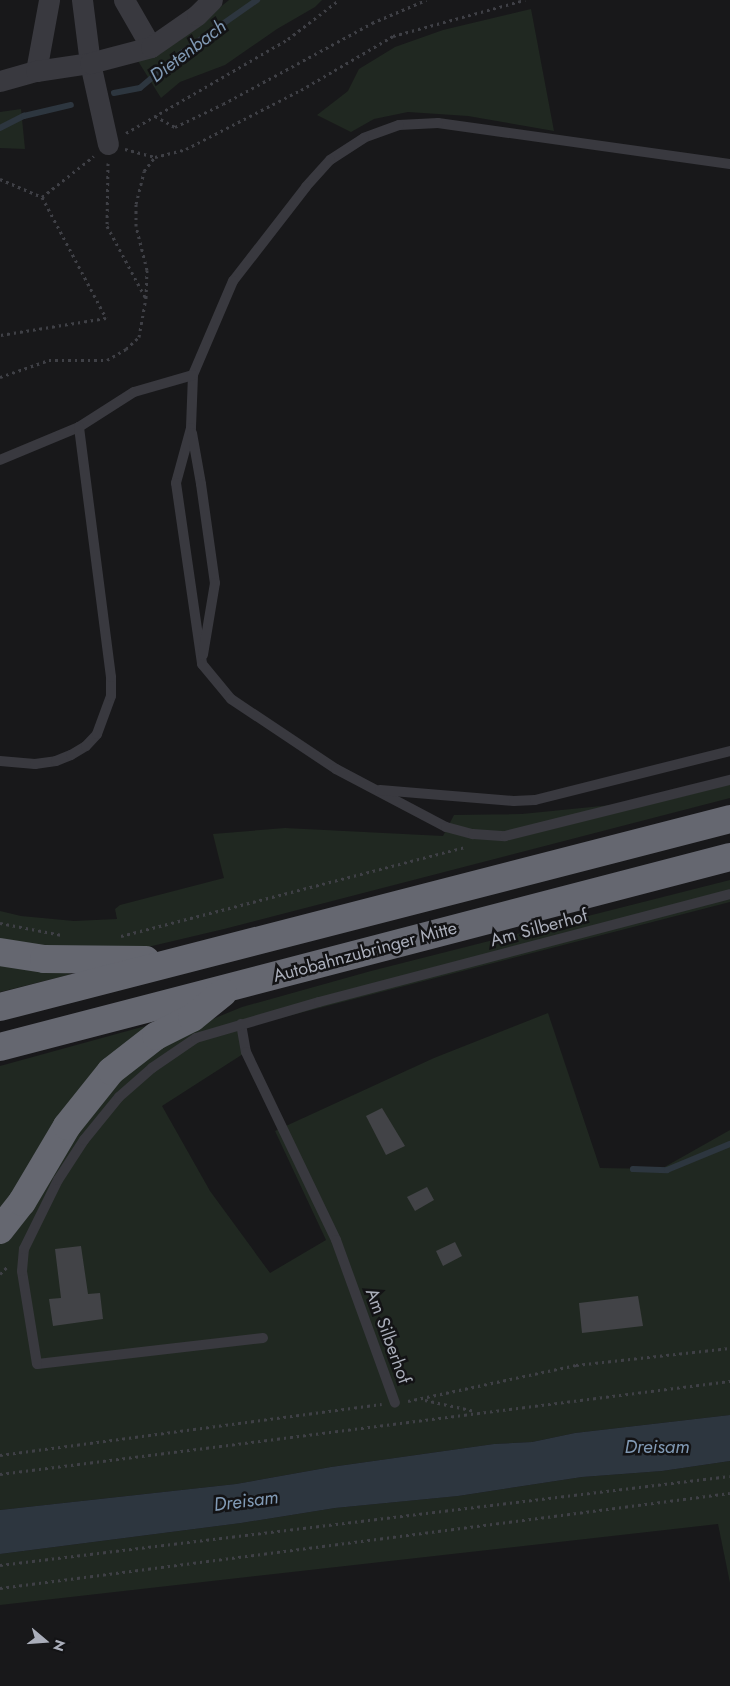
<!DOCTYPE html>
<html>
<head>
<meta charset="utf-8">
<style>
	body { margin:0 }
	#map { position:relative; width:730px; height:1686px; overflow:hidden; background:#18181a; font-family:Jost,sans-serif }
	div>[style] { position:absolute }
	.green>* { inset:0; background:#202821 }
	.water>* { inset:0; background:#2d363f }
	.stream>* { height:5.5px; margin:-2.75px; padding:0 2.75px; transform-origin:2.75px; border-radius:2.75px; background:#2d363f }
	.building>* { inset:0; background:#424347 }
	.path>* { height:3px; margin-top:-1.5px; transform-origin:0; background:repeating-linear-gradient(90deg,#3f4046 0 2.5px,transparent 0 6.5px) }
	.lane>* { height:10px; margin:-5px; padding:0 5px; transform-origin:5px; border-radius:5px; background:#39393f }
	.street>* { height:21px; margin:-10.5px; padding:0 10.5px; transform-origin:10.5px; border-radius:10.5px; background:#39393f }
	.highway>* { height:28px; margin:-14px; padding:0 14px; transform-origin:14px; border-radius:14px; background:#656770 }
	span { translate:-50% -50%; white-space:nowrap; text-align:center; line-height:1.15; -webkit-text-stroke:5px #131315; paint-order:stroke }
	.street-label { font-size:18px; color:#aaaeba }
	.water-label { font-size:19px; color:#819ab5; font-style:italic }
	.north { position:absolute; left:20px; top:1616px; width:50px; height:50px; -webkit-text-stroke:4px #131315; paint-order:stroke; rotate:108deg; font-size:14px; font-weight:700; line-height:20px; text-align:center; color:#aaaeba }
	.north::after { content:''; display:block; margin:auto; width:18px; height:22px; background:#aaaeba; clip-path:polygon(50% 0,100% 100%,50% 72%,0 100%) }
</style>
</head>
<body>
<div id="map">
	<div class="green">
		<div style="clip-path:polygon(229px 0,322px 0,315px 7px,277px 29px,225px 65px,180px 82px,161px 98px,138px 61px,179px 41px)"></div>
		<div style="clip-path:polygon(531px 9px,554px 131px,468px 116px,408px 112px,374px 119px,351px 132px,317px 115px,348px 91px,359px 69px,395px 47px,443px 30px)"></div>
		<div style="clip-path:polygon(21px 109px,25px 149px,0 148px,0 112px)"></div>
		<div style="clip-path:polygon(730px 784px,730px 798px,224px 929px,135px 950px,0 944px,0 911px,21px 916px,74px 921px,117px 919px,115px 909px,120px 905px,224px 878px,213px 834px,285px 828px,443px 836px,454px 815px,522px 814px,671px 799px)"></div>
		<div style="clip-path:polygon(730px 880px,730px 902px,238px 1029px,243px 1054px,162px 1106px,210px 1191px,270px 1273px,326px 1240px,275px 1131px,434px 1058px,548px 1013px,600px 1168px,661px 1169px,730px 1130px,730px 1415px,575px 1433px,532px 1442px,494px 1444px,331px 1467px,236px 1484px,0 1510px,0 1243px,115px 1080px,186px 1030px,242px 1007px,371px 971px)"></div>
		<div style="clip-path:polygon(0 963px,72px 974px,0 992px)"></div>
		<div style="clip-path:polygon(160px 1022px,0 1219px,0 1066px)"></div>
		<div style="clip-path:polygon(730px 1461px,730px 1583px,718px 1524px,0 1605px,0 1554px,241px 1523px,335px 1508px,458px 1496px,582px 1477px,662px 1471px)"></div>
	</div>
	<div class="water">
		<div style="clip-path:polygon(730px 1415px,730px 1461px,662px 1471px,582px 1477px,458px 1496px,335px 1508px,241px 1523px,0 1554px,0 1510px,236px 1484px,331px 1467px,494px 1444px,532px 1442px,575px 1433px)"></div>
	</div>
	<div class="stream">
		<div style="left:114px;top:93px;width:26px;rotate:-11deg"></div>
		<div style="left:140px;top:88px;width:52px;rotate:-40.4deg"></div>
		<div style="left:180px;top:54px;width:94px;rotate:-35deg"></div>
		<div style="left:0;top:128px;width:27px;rotate:-27deg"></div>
		<div style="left:24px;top:116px;width:48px;rotate:-13.2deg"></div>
		<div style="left:633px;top:1169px;width:34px;rotate:2deg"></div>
		<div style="left:667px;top:1170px;width:68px;rotate:-22.4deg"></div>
	</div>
	<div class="building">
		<div style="clip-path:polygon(382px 1108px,405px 1146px,386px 1155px,366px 1116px)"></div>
		<div style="clip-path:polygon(427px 1187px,434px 1200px,415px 1211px,407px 1197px)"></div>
		<div style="clip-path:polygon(455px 1242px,462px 1256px,443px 1266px,436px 1251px)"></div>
		<div style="clip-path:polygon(81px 1246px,88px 1294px,100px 1293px,103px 1319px,53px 1326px,49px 1299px,61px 1298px,55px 1249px)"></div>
		<div style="clip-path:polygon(638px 1296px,643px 1326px,582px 1333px,579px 1303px)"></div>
	</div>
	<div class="path">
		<div style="left:155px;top:116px;width:23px;rotate:29deg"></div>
		<div style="left:175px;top:127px;width:53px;rotate:-25.6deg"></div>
		<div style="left:223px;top:104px;width:170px;rotate:-28.5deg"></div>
		<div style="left:372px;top:23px;width:59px;rotate:-23.1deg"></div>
		<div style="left:126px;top:133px;width:187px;rotate:-30.1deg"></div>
		<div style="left:288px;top:39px;width:64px;rotate:-37.4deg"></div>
		<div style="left:125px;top:149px;width:31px;rotate:15deg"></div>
		<div style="left:155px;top:157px;width:32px;rotate:-14deg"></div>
		<div style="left:186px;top:149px;width:129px;rotate:-27.2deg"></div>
		<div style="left:301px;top:90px;width:107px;rotate:-30.4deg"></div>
		<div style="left:393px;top:36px;width:137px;rotate:-15.3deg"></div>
		<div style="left:108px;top:163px;width:63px;rotate:90.9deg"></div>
		<div style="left:107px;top:226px;width:81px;rotate:61.8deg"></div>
		<div style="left:0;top:179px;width:46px;rotate:23.2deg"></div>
		<div style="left:42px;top:197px;width:137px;rotate:62.1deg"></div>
		<div style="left:106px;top:318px;width:107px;rotate:170.9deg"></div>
		<div style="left:42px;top:197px;width:66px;rotate:-38.3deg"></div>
		<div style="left:0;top:377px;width:52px;rotate:-19.1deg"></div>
		<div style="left:49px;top:360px;width:58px"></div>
		<div style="left:107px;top:360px;width:22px;rotate:-30deg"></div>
		<div style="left:126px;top:349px;width:18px;rotate:-43deg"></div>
		<div style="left:139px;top:337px;width:40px;rotate:-80deg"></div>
		<div style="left:146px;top:298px;width:28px;rotate:-88deg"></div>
		<div style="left:147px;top:270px;width:45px;rotate:-104deg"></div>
		<div style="left:136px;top:226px;width:22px;rotate:-90deg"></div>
		<div style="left:136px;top:204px;width:34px;rotate:-76deg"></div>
		<div style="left:144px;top:171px;width:18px;rotate:-52deg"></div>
		<div style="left:0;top:923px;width:63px;rotate:11deg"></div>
		<div style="left:121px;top:936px;width:356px;rotate:-14.5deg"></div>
		<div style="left:0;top:1274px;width:11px;rotate:-45deg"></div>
		<div style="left:425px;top:1400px;width:51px;rotate:12.4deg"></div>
		<div style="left:408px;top:1401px;width:172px;rotate:-12.1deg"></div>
		<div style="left:576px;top:1365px;width:155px;rotate:-6.3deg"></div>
		<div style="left:0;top:1455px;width:385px;rotate:-7.6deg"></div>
		<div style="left:0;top:1474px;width:736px;rotate:-7.26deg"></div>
		<div style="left:0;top:1565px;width:735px;rotate:-6.95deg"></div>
		<div style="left:0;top:1588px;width:736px;rotate:-7.41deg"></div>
	</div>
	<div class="lane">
		<div style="left:730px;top:164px;width:295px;rotate:-172deg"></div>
		<div style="left:438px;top:123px;width:39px;rotate:177deg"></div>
		<div style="left:399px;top:125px;width:37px;rotate:160deg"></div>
		<div style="left:364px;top:138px;width:40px;rotate:147.1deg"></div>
		<div style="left:330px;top:160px;width:36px;rotate:132deg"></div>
		<div style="left:306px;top:187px;width:119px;rotate:127.8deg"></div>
		<div style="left:233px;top:281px;width:102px;rotate:113.1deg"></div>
		<div style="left:193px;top:375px;width:53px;rotate:92.2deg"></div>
		<div style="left:191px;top:428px;width:57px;rotate:105.3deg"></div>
		<div style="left:176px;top:483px;width:183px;rotate:81.8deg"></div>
		<div style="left:202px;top:664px;width:45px;rotate:50.4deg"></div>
		<div style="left:231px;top:699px;width:126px;rotate:33.7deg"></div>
		<div style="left:336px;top:769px;width:124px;rotate:27.8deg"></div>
		<div style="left:446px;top:827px;width:28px;rotate:15deg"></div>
		<div style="left:473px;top:834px;width:32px;rotate:4deg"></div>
		<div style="left:505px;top:836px;width:232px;rotate:-14deg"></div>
		<div style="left:192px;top:433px;width:52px;rotate:80deg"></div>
		<div style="left:201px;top:484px;width:100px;rotate:82deg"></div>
		<div style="left:215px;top:583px;width:73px;rotate:99.5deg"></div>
		<div style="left:0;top:460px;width:86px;rotate:-22.7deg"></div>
		<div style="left:79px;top:427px;width:65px;rotate:-32.5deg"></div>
		<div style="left:134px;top:392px;width:61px;rotate:-16.1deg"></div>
		<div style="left:0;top:761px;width:35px;rotate:5deg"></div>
		<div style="left:35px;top:764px;width:21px;rotate:-8deg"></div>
		<div style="left:56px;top:761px;width:16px;rotate:-22deg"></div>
		<div style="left:71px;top:755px;width:17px;rotate:-31deg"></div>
		<div style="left:86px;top:746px;width:16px;rotate:-47deg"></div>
		<div style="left:97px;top:734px;width:40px;rotate:-69.8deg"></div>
		<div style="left:111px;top:696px;width:19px;rotate:-90deg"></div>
		<div style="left:111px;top:677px;width:252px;rotate:-97.3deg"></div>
		<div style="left:380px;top:790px;width:134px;rotate:4.7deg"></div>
		<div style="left:514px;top:801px;width:21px;rotate:-3deg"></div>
		<div style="left:535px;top:800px;width:201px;rotate:-14.1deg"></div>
		<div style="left:241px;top:1024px;width:28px;rotate:80deg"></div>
		<div style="left:246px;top:1052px;width:208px;rotate:64.4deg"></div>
		<div style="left:336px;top:1240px;width:173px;rotate:70.1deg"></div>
		<div style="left:263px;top:1338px;width:227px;rotate:173.4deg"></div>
		<div style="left:37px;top:1364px;width:94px;rotate:-99.2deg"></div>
		<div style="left:22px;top:1271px;width:22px;rotate:-85deg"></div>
		<div style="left:24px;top:1249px;width:77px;rotate:-63.8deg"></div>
		<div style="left:58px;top:1180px;width:48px;rotate:-57deg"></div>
		<div style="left:84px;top:1140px;width:55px;rotate:-50.9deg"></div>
		<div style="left:119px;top:1097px;width:44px;rotate:-41.3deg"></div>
		<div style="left:152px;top:1068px;width:53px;rotate:-34.3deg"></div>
		<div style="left:196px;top:1038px;width:128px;rotate:-16.3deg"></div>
		<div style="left:319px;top:1002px;width:425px;rotate:-14.7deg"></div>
	</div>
	<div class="street">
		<div style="left:82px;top:0;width:64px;rotate:82.8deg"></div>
		<div style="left:90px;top:63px;width:83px;rotate:77.5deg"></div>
		<div style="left:124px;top:0;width:54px;rotate:60.1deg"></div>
		<div style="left:36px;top:71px;width:72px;rotate:-79.6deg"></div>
		<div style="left:0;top:81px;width:37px;rotate:-16deg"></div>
		<div style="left:36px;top:71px;width:55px;rotate:-8.4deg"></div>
		<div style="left:90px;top:63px;width:63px;rotate:-14.7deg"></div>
		<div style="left:151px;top:47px;width:56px;rotate:-34.8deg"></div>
		<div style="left:197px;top:15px;width:21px;rotate:-45deg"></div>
	</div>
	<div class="highway">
		<div style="left:0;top:952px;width:45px;rotate:9deg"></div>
		<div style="left:44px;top:959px;width:102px;rotate:0.6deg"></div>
		<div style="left:0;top:1007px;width:754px;rotate:-14.44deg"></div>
		<div style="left:0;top:1047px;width:754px;rotate:-14.59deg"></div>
		<div style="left:0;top:1230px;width:36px;rotate:-52deg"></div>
		<div style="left:22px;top:1202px;width:88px;rotate:-59.4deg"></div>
		<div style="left:67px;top:1126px;width:70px;rotate:-51.3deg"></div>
		<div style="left:111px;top:1071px;width:57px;rotate:-37.9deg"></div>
		<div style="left:156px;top:1036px;width:40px;rotate:-26.6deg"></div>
		<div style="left:192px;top:1018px;width:40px;rotate:-39deg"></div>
	</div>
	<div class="street-label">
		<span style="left:539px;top:928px;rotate:-15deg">Am Silberhof</span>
		<span style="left:365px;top:952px;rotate:-15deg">Autobahnzubringer Mitte</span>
		<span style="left:388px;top:1336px;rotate:70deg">Am Silberhof</span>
	</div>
	<div class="water-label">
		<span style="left:188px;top:51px;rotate:-37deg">Dietenbach</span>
		<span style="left:657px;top:1447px">Dreisam</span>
		<span style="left:246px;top:1501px;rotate:-7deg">Dreisam</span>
	</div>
	<div class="north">N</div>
</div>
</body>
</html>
